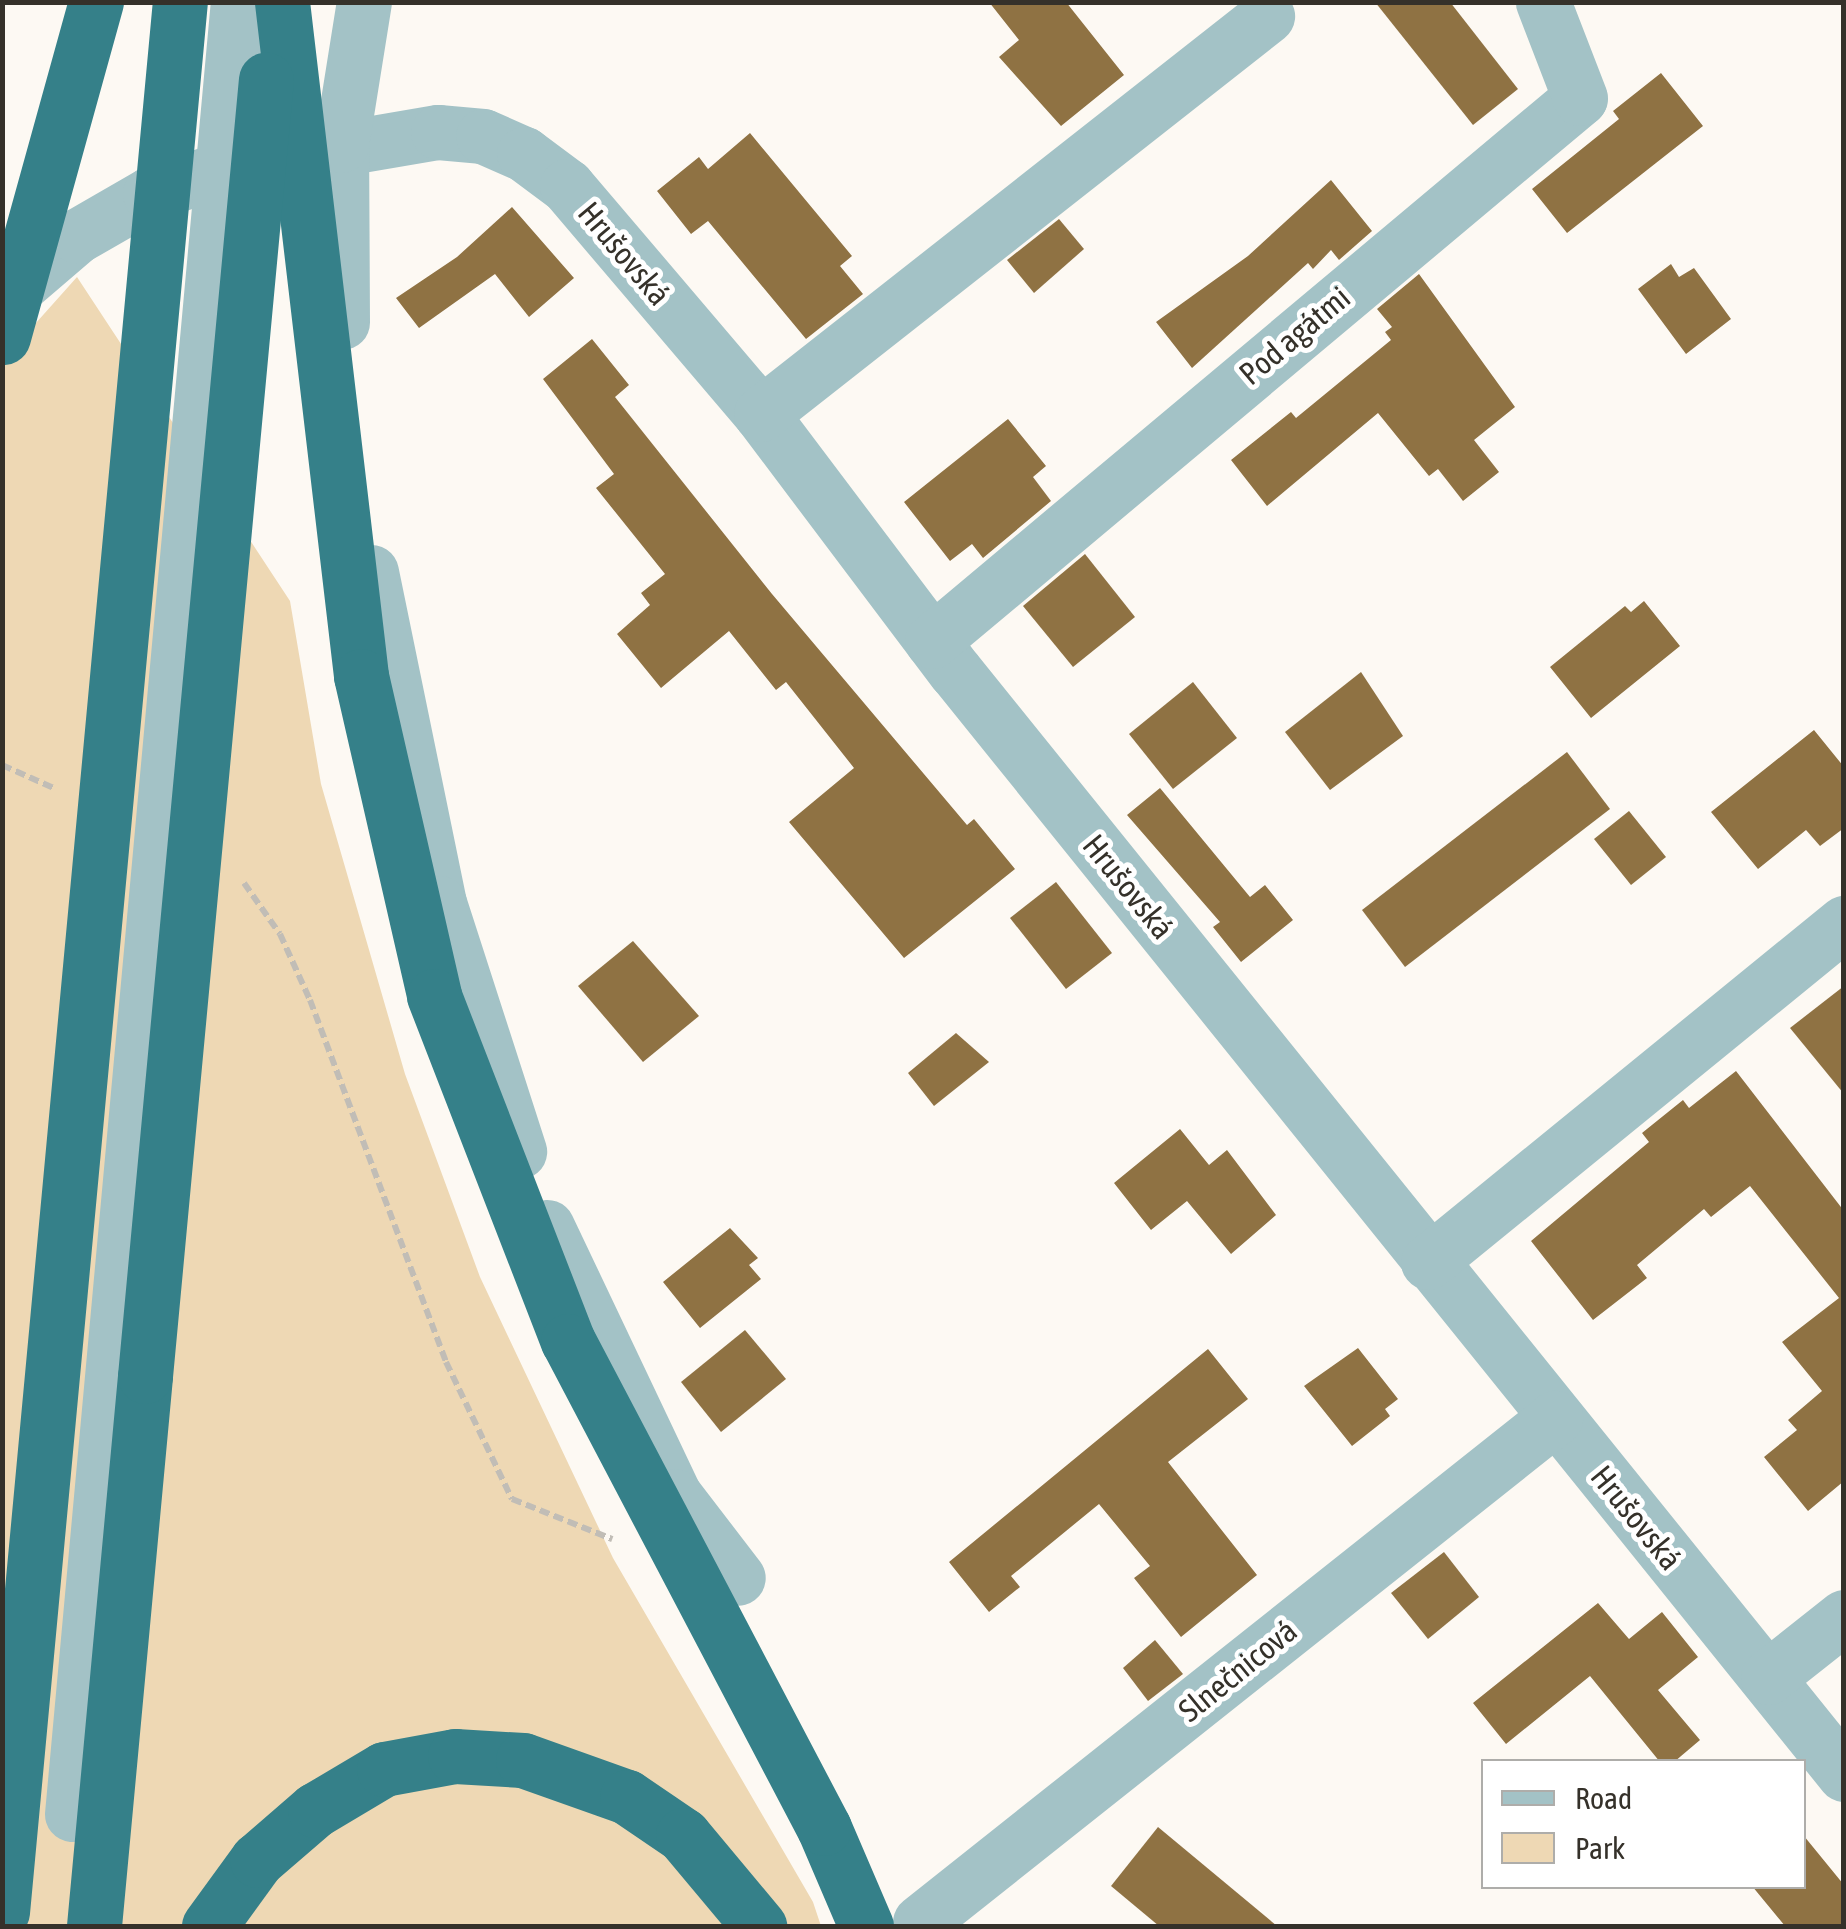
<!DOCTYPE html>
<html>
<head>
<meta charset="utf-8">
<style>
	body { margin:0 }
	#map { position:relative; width:1846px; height:1929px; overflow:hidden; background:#fdf9f3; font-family:"Asap Condensed",sans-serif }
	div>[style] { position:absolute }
	.green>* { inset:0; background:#eed8b4 }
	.building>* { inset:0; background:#8f7243 }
	.path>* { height:6px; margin-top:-3px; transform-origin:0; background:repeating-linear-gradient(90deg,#c1bdb6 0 10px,transparent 0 15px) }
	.minor>* { height:55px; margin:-27.5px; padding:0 27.5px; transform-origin:27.5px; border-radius:27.5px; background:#a3c2c6 }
	.highway>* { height:55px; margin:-27.5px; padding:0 27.5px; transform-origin:27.5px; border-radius:27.5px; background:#358089 }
	.highway-bridge>* { height:55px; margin:-27.5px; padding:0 27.5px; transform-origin:27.5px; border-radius:27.5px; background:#358089 }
	span { translate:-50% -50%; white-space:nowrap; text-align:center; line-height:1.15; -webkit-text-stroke:10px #fff; paint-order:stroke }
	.street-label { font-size:32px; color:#35312a }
	.frame { position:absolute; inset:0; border:5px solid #35312a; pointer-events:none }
	.legend { position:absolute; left:1481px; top:1759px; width:325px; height:130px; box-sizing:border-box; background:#fff; border:2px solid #aeadaa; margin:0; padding:12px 18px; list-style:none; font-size:30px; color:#35312a }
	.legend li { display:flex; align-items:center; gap:20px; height:50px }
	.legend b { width:50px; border:2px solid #aeadaa }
</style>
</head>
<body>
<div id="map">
	<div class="green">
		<div style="clip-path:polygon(77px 277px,290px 601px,321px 784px,405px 1074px,480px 1277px,613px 1558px,813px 1902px,821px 1926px,3px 1926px,2px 361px)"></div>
	</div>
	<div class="building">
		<div style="clip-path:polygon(989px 2px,1066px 2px,1124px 75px,1061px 126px,999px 57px,1019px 40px)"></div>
		<div style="clip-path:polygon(1375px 2px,1450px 2px,1518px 89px,1473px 125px)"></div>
		<div style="clip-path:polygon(1661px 73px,1703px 126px,1567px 233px,1532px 189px,1619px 119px,1613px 111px)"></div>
		<div style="clip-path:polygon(750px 133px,852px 256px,840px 266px,863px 294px,806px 339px,708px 221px,691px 234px,657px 191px,699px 157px,708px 169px)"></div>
		<div style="clip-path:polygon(1331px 180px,1372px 231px,1339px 260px,1331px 250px,1313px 269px,1308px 263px,1192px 368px,1156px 322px,1248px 256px)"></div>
		<div style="clip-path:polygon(512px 207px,574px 278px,529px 317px,495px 274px,419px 328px,396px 298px,457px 257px)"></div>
		<div style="clip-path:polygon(1059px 219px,1084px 249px,1034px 293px,1007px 260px)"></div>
		<div style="clip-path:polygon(1671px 264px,1679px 277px,1694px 268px,1731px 319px,1686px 354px,1638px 289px)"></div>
		<div style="clip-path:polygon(1419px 274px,1515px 407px,1474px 440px,1499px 472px,1463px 501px,1438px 469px,1429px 476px,1378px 413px,1267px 506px,1231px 460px,1291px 412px,1296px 418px,1391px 340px,1385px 332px,1392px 327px,1377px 309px)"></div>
		<div style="clip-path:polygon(592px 339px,629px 385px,615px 397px,772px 594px,967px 825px,974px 819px,1015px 869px,904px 958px,789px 822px,854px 768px,786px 682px,776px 690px,729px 631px,661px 688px,617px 634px,650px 605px,641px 593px,665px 574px,596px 488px,614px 474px,543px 379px)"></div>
		<div style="clip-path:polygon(1008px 419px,1046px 466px,1033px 477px,1051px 501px,983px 558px,972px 544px,950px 561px,904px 502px)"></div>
		<div style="clip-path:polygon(1085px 554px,1135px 617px,1073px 667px,1023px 606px)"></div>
		<div style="clip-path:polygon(1644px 601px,1680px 646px,1591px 718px,1550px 667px,1625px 606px,1631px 612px)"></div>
		<div style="clip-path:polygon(1361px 672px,1403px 736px,1330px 790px,1285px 732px)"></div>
		<div style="clip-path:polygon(1193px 682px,1237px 738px,1173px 789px,1129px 734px)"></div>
		<div style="clip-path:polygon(1814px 730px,1844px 767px,1844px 828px,1820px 846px,1806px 830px,1758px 869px,1711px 812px)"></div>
		<div style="clip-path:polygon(1567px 752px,1610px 809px,1405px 967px,1362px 910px)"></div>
		<div style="clip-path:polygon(1160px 788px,1250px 897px,1265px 885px,1293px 920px,1241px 962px,1213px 927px,1220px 922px,1127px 815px)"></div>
		<div style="clip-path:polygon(1629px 811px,1666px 857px,1631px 885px,1594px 839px)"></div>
		<div style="clip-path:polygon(1056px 882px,1112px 953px,1066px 989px,1010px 918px)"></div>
		<div style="clip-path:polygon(633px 941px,699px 1016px,643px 1062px,578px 986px)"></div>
		<div style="clip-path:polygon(1844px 986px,1844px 1094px,1790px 1028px)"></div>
		<div style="clip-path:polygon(956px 1033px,989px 1062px,934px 1106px,908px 1073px)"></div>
		<div style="clip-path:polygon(1736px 1071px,1844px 1211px,1844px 1481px,1808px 1511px,1764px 1457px,1797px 1430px,1788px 1420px,1822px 1391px,1782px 1342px,1839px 1298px,1750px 1186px,1711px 1217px,1704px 1209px,1637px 1265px,1647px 1278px,1593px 1320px,1531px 1241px,1649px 1142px,1642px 1133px,1683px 1100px,1689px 1108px)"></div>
		<div style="clip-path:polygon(1180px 1129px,1209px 1165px,1227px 1150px,1276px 1215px,1231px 1254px,1187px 1201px,1151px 1230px,1114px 1183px)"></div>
		<div style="clip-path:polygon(730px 1228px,758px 1258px,749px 1265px,761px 1279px,700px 1328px,663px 1282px)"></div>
		<div style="clip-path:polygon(745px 1330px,786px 1379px,721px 1432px,681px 1382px)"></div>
		<div style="clip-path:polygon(1358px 1348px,1398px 1399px,1385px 1409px,1390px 1416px,1352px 1446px,1304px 1386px)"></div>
		<div style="clip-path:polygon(1208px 1349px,1248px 1399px,1168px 1462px,1257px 1575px,1181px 1637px,1134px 1578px,1150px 1566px,1099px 1504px,1011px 1576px,1020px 1587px,989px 1612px,949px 1562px)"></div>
		<div style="clip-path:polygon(1444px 1552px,1479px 1597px,1428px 1639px,1391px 1593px)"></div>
		<div style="clip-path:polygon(1598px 1603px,1629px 1639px,1662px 1612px,1698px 1657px,1658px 1690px,1700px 1740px,1674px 1762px,1660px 1762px,1590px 1676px,1506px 1744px,1473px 1703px)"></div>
		<div style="clip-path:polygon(1155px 1640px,1183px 1674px,1148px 1701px,1123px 1668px)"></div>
		<div style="clip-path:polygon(1158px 1827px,1277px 1926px,1159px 1926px,1111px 1886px)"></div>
		<div style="clip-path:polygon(1804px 1836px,1844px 1885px,1844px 1926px,1785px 1926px,1752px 1886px,1804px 1886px)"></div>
	</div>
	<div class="path">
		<div style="left:2px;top:765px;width:59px;rotate:24deg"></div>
		<div style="left:244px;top:883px;width:62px;rotate:54.8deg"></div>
		<div style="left:280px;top:934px;width:72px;rotate:65.6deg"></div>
		<div style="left:310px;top:1000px;width:387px;rotate:69.4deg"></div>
		<div style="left:446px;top:1362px;width:152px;rotate:64.3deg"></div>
		<div style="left:512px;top:1499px;width:108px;rotate:21.8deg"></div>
	</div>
	<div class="minor">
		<div style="left:2px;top:300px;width:99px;rotate:-40.5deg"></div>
		<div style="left:77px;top:236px;width:84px;rotate:-29.9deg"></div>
		<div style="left:150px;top:194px;width:75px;rotate:-19.4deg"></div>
		<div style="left:221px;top:169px;width:220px;rotate:-9.7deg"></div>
		<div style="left:438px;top:132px;width:45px;rotate:5.1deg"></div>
		<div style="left:483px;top:136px;width:45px;rotate:23.7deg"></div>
		<div style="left:524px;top:154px;width:54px;rotate:36.7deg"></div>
		<div style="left:567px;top:186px;width:299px;rotate:49.6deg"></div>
		<div style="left:761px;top:414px;width:322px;rotate:53deg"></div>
		<div style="left:955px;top:671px;width:1417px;rotate:51.13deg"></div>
		<div style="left:342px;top:322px;width:177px;rotate:-90.3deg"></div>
		<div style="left:341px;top:145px;width:145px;rotate:-80.9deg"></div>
		<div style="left:761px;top:414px;width:644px;rotate:-38.19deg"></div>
		<div style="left:371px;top:572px;width:338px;rotate:78.4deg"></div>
		<div style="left:439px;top:903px;width:261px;rotate:72.1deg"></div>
		<div style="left:932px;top:641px;width:845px;rotate:-39.96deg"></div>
		<div style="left:1580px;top:98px;width:103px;rotate:-111.1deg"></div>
		<div style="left:547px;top:1227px;width:298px;rotate:64.6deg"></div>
		<div style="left:675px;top:1496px;width:103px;rotate:52.5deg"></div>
		<div style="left:1428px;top:1262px;width:537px;rotate:-39.18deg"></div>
		<div style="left:1768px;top:1677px;width:97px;rotate:-38.3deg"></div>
		<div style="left:72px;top:1814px;width:1820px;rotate:-84.77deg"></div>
		<div style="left:920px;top:1922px;width:811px;rotate:-38.44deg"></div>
	</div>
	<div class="highway">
		<div style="left:824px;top:1828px;width:107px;rotate:66.8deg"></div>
		<div style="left:94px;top:1926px;width:552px;rotate:-84.7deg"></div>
		<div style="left:209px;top:1926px;width:82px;rotate:-54deg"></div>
		<div style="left:257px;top:1860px;width:77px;rotate:-40.8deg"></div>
		<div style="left:315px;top:1810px;width:80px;rotate:-30.7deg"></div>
		<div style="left:384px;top:1769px;width:72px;rotate:-10.4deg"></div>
		<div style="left:455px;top:1756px;width:68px;rotate:3.4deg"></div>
		<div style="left:523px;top:1760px;width:110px;rotate:19.6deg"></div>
		<div style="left:627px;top:1797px;width:68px;rotate:34.2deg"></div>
		<div style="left:683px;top:1835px;width:119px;rotate:50.1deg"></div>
	</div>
	<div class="highway-bridge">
		<div style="left:282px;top:2px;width:679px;rotate:83.31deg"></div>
		<div style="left:361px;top:676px;width:328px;rotate:77.1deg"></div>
		<div style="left:434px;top:996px;width:370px;rotate:68.8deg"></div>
		<div style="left:568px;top:1341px;width:550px;rotate:62.27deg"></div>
		<div style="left:3px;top:337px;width:348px;rotate:-74.5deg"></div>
		<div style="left:145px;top:1376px;width:1302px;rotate:-84.67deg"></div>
		<div style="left:2px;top:1912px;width:1918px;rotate:-84.68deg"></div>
	</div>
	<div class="street-label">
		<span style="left:624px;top:254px;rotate:50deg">Hrušovská</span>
		<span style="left:1295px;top:336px;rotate:-40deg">Pod agátmi</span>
		<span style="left:1128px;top:887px;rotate:51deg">Hrušovská</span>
		<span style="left:1636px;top:1518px;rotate:51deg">Hrušovská</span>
		<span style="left:1238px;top:1671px;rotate:-39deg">Slnečnicová</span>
	</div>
	<div class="frame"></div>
	<ul class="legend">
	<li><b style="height:12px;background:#a3c2c6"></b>Road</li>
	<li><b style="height:28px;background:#eed8b4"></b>Park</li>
	</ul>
</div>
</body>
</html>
